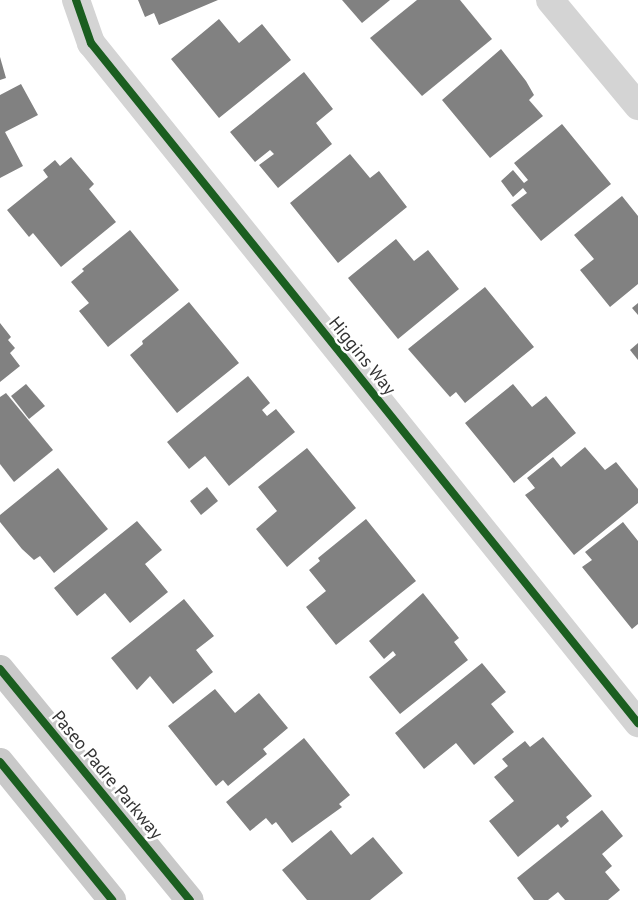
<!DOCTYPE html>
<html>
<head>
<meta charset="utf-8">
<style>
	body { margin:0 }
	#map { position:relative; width:638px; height:900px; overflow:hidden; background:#fff; font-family:"PT Sans",sans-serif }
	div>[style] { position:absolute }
	.building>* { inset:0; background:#818181 }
	.minor>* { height:28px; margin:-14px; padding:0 14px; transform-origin:14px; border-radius:14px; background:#d4d4d4 }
	.major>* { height:28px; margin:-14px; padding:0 14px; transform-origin:14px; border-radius:14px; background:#c9c9c9 }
	.cycleway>* { height:8px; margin:-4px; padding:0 4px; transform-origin:4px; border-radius:4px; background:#1b5e20 }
	span { translate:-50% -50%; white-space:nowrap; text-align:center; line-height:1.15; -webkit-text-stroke:5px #fff; paint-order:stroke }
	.street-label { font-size:18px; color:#333 }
</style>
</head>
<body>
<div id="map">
	<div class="building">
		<div style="clip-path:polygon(138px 0,218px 0,159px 25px,154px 13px,145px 17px)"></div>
		<div style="clip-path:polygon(342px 0,390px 0,362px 23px)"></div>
		<div style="clip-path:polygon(417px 0,460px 0,492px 39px,422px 96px,370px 38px)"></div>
		<div style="clip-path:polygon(219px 19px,239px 43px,262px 24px,291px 60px,219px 118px,171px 59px)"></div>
		<div style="clip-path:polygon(501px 49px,526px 81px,534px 95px,529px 100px,543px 116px,490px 158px,442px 100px)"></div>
		<div style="clip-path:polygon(0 57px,6px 78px,0 80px)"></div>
		<div style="clip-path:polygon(304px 72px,333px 109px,316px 123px,332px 144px,278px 188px,259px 165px,274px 154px,270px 150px,255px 162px,230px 132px)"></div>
		<div style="clip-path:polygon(21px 84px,38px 115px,5px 132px,23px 166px,0 178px,0 95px)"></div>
		<div style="clip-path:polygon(562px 124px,611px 184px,541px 241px,511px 205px,527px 193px,523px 188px,513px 197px,501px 181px,513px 170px,524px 183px,528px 180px,514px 163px)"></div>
		<div style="clip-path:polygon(350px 154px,370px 178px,379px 171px,407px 207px,338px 263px,290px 203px)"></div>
		<div style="clip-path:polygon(71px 157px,94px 184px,89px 189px,116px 222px,61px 267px,33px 233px,29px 237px,7px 210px,48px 177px,43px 170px,55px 160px,60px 166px)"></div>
		<div style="clip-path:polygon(622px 196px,638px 216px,638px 284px,610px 307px,580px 270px,594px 259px,574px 235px)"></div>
		<div style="clip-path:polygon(130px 230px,179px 290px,108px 347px,79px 311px,89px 303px,71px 282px,84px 271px,82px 269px)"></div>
		<div style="clip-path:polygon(396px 239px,414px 261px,428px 250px,459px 289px,398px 339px,348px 278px)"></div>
		<div style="clip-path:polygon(485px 287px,534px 347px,465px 403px,456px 392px,450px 397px,408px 349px)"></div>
		<div style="clip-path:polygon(189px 302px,239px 363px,177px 413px,130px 355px,143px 344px,142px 341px)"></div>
		<div style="clip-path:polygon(638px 303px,638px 315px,632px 308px)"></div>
		<div style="clip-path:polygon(0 323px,11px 337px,8px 340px,15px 348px,10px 353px,20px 366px,0 382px)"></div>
		<div style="clip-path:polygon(638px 343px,638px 360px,630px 350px)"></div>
		<div style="clip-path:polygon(248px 376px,270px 403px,262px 410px,267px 416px,276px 409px,295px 432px,229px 486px,205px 456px,189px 469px,167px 442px)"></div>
		<div style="clip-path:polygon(26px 384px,45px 406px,29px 419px,11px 396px)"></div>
		<div style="clip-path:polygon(513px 384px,532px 407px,546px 396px,576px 433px,514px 483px,465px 423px)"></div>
		<div style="clip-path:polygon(6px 393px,53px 450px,14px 482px,0 464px,0 397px)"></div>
		<div style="clip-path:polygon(585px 447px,605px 470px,616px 462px,638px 489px,638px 503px,574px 555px,525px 495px,535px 488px,527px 478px,553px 457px,561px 467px)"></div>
		<div style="clip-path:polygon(307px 448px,356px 508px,287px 567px,256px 529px,277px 511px,258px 487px)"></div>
		<div style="clip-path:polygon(58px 468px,108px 529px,54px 573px,40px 556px,34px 560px,22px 549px,0 522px,0 515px)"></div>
		<div style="clip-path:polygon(207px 487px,218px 501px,201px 515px,190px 501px)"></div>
		<div style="clip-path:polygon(366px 519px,416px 581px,336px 645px,306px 607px,326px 591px,309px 570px,320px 561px,318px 558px)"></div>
		<div style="clip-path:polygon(137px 521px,162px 550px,145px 564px,168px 592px,130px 623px,105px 593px,77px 616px,54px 588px)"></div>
		<div style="clip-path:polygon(623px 522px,638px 541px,638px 624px,632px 629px,582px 567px,592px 560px,585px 552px)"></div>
		<div style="clip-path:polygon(423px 593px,459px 638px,454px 642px,468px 660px,400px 714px,369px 677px,396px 655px,393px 651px,384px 659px,369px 641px)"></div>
		<div style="clip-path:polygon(184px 599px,214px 636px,196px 650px,213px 672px,173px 704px,150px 676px,137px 690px,111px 658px)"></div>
		<div style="clip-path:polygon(482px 663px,506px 692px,491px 704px,514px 732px,474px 765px,456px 743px,424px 769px,395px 733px)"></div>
		<div style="clip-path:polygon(215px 689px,235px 713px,259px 693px,288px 728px,263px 749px,267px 754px,228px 786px,223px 780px,216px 786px,168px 726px)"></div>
		<div style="clip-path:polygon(543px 737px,592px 796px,566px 817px,569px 821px,561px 828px,558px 824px,518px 857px,489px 821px,514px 801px,494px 777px,508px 766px,502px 759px,525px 741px,530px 747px)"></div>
		<div style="clip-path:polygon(304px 738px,350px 795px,339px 804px,342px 807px,292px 843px,276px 822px,272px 825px,266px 818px,250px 831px,226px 802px)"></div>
		<div style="clip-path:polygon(602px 810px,623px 836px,602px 854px,612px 866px,605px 872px,620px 890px,608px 900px,565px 900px,558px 892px,548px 900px,534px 900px,517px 878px)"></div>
		<div style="clip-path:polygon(331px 830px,351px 855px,373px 837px,403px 873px,370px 900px,307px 900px,282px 870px)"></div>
	</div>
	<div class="minor">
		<div style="left:76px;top:0;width:46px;rotate:70.8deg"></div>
		<div style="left:91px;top:43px;width:873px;rotate:51.19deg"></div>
		<div style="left:550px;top:0;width:138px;rotate:50.3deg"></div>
	</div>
	<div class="major">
		<div style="left:0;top:669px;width:299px;rotate:50.6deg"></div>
		<div style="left:0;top:762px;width:178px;rotate:50.9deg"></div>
	</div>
	<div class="cycleway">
		<div style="left:76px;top:0;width:46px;rotate:70.8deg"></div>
		<div style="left:91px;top:43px;width:873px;rotate:51.19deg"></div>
		<div style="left:0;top:669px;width:299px;rotate:50.6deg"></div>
		<div style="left:0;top:762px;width:178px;rotate:50.9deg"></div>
	</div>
	<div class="street-label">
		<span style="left:362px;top:356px;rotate:51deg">Higgins Way</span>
		<span style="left:107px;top:775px;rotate:50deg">Paseo Padre Parkway</span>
	</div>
</div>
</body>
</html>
